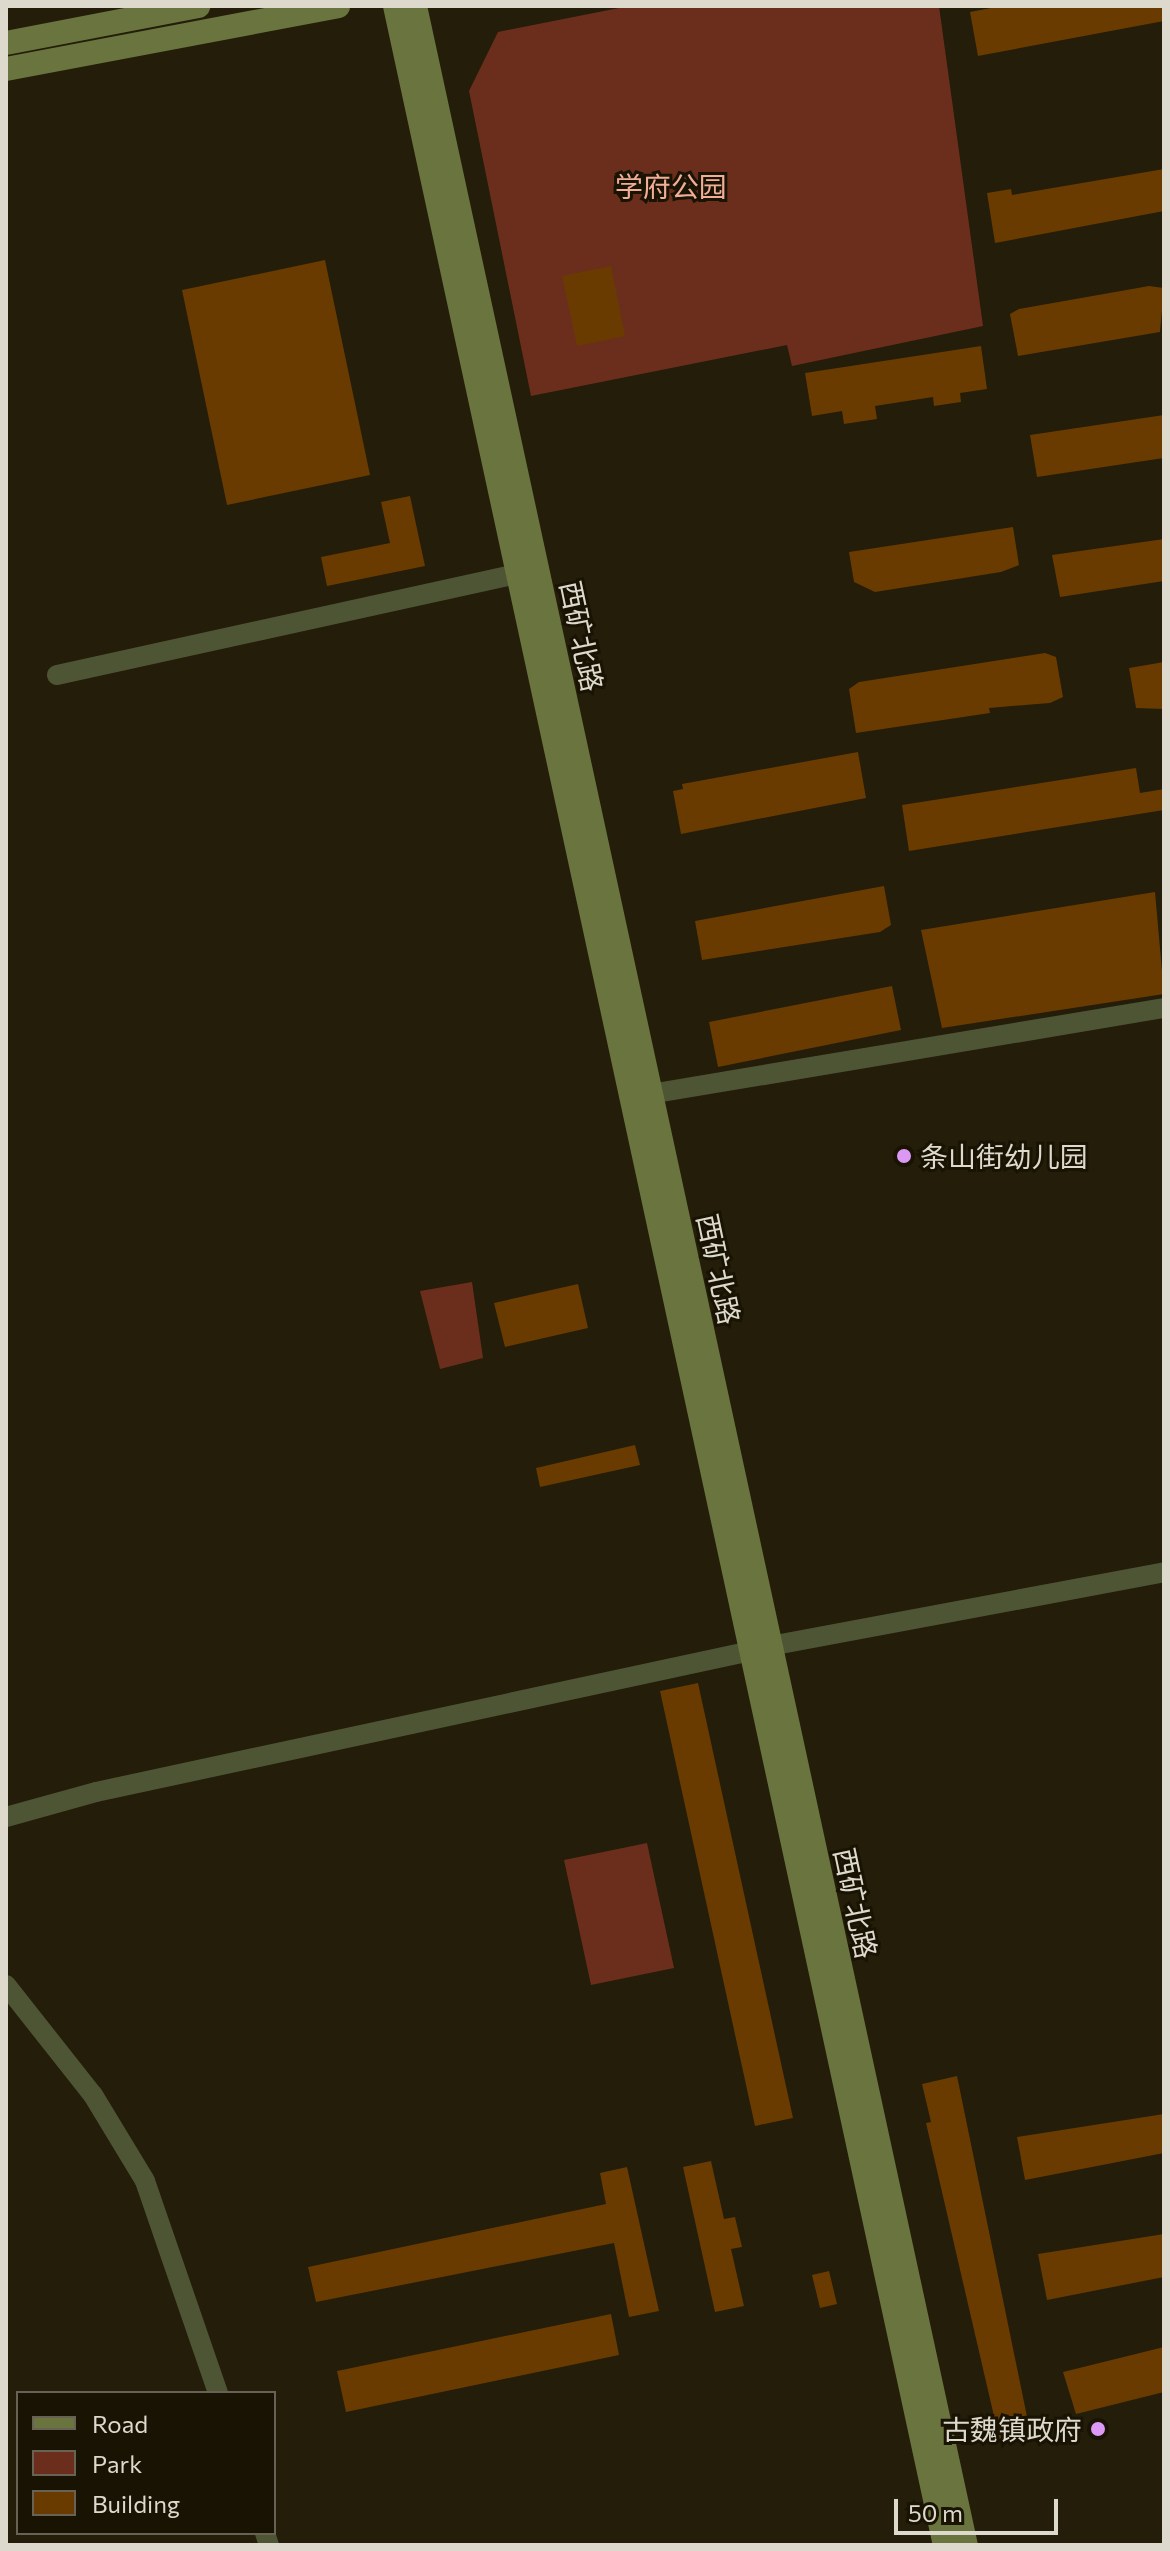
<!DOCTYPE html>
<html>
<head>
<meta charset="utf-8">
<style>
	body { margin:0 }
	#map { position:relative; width:1170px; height:2551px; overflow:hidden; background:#231d0a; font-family:Commissioner,"Noto Sans SC",sans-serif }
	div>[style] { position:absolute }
	.green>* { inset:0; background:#6b2e1c }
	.building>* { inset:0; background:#693b00 }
	.street>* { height:20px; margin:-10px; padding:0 10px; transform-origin:10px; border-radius:10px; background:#4e5534 }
	.secondary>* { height:24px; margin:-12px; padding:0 12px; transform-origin:12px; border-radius:12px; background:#6a743e }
	.dots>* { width:22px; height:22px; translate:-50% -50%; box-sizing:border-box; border:4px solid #191303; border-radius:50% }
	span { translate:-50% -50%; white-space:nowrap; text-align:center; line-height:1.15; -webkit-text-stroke:6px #191303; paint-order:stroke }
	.park-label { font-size:28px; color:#f2ad98 }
	.street-label { font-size:28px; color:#ddd9cd }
	.poi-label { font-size:28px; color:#ddd9cd }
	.left { translate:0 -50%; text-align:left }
	.right { translate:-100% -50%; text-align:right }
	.frame { position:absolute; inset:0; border:8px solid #ddd9cd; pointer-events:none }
	.legend { position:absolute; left:16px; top:2391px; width:260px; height:144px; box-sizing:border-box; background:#191303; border:2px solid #676254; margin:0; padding:10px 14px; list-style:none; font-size:24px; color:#ddd9cd }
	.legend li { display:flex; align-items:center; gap:16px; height:40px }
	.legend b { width:40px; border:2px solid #676254 }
	.scale { position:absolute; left:894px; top:2499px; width:164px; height:36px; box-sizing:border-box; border:4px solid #ddd9cd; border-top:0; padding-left:10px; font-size:24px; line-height:28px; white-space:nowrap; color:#ddd9cd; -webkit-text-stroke:6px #191303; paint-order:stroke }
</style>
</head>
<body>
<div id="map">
	<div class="green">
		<div style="clip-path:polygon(629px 6px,939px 6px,983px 326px,792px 366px,787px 345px,531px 396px,469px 91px,498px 32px)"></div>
		<div style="clip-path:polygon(472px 1282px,483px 1358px,440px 1369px,420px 1291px)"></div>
		<div style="clip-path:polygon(647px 1843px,674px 1968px,591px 1985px,564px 1860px)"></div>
	</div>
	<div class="building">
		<div style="clip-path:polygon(1001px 6px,1164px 6px,1164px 21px,978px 56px,970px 12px)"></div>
		<div style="clip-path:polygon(1164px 169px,1164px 211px,995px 243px,987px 193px,1011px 189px,1012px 195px)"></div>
		<div style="clip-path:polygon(325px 260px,370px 475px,227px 505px,182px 290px)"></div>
		<div style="clip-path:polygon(611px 266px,625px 336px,577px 346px,562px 276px)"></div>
		<div style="clip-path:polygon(1149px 286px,1164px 288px,1160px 332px,1018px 356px,1010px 314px,1019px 309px)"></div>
		<div style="clip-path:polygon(981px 346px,987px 389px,960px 393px,961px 402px,934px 406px,933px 397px,875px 406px,877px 419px,844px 424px,842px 411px,812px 416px,805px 373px)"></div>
		<div style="clip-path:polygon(1164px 415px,1164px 458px,1037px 477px,1030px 435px)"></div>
		<div style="clip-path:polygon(410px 496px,425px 566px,327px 586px,321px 557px,390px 543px,381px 502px)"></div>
		<div style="clip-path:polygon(1013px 527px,1019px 565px,1001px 572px,875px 592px,854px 582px,849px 552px)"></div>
		<div style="clip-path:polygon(1164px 539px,1164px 581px,1060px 597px,1052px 555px)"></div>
		<div style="clip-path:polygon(1045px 653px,1056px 657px,1063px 697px,1050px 703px,989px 708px,990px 713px,856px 733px,849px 689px,859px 682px)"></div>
		<div style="clip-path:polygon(1164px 662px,1164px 709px,1136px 708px,1129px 668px)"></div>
		<div style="clip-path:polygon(858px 752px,866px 798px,681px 834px,673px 791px,683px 789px,682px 784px)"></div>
		<div style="clip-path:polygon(1136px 768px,1140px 793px,1164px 789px,1164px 810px,909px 851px,902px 805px)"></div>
		<div style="clip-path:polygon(884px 886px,891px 925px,880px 932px,702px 960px,695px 921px)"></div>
		<div style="clip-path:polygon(1155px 892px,1164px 994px,942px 1028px,921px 930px)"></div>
		<div style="clip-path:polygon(892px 986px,901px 1030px,718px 1067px,709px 1022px)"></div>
		<div style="clip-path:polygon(578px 1284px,588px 1328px,505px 1347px,494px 1303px)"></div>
		<div style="clip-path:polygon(635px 1445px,640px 1465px,540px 1487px,536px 1468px)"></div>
		<div style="clip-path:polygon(698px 1683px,793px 2118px,755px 2126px,660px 1691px)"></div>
		<div style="clip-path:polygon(957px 2076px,1031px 2436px,1000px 2442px,926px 2123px,931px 2122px,922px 2084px)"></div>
		<div style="clip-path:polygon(1164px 2114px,1164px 2153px,1025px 2180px,1017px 2137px)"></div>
		<div style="clip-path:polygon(711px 2161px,724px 2219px,735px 2217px,742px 2247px,731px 2249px,744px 2306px,715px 2312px,683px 2167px)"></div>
		<div style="clip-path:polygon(627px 2167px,659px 2311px,629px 2317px,614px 2243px,316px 2302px,308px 2267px,606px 2204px,600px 2173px)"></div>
		<div style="clip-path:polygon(1164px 2234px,1164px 2277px,1047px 2300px,1038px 2254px)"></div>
		<div style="clip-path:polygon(829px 2271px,837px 2304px,820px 2308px,812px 2275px)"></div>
		<div style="clip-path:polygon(611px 2314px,619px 2355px,346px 2412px,337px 2371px)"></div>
		<div style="clip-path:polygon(1164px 2347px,1164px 2392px,1076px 2414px,1063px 2372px)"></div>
	</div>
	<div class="street">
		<div style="left:57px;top:675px;width:472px;rotate:-12.4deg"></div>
		<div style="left:650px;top:1094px;width:521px;rotate:-9.5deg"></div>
		<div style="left:770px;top:1646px;width:401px;rotate:-10.6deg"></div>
		<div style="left:6px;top:1817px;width:93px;rotate:-15.5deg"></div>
		<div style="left:96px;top:1792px;width:670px;rotate:-12.15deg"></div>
		<div style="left:6px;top:1985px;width:140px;rotate:51.7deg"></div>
		<div style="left:93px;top:2095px;width:100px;rotate:58.8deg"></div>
		<div style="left:145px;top:2181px;width:224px;rotate:71deg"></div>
		<div style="left:265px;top:2533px;width:13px;rotate:72deg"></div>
	</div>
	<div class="secondary">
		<div style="left:395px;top:6px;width:2598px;rotate:77.78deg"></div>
		<div style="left:415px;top:6px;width:2598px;rotate:77.76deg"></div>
		<div style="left:6px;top:43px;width:196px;rotate:-10.9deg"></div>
		<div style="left:6px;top:69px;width:338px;rotate:-10.7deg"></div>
	</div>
	<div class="dots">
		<div style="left:904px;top:1156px;background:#dc99f4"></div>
		<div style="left:1098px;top:2429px;background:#dc99f4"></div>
	</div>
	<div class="park-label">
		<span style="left:671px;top:186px">学府公园</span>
	</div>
	<div class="street-label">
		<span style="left:582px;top:636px;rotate:78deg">西矿北路</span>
		<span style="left:719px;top:1269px;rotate:78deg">西矿北路</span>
		<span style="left:856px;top:1903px;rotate:78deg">西矿北路</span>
	</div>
	<div class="poi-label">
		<span class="left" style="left:920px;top:1156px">条山街幼儿园</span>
		<span class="right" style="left:1082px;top:2429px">古魏镇政府</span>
	</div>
	<div class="frame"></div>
	<ul class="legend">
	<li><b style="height:10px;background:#6a743e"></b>Road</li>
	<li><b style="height:22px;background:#6b2e1c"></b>Park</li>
	<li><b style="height:22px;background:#693b00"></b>Building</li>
	</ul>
	<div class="scale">50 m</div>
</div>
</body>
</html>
